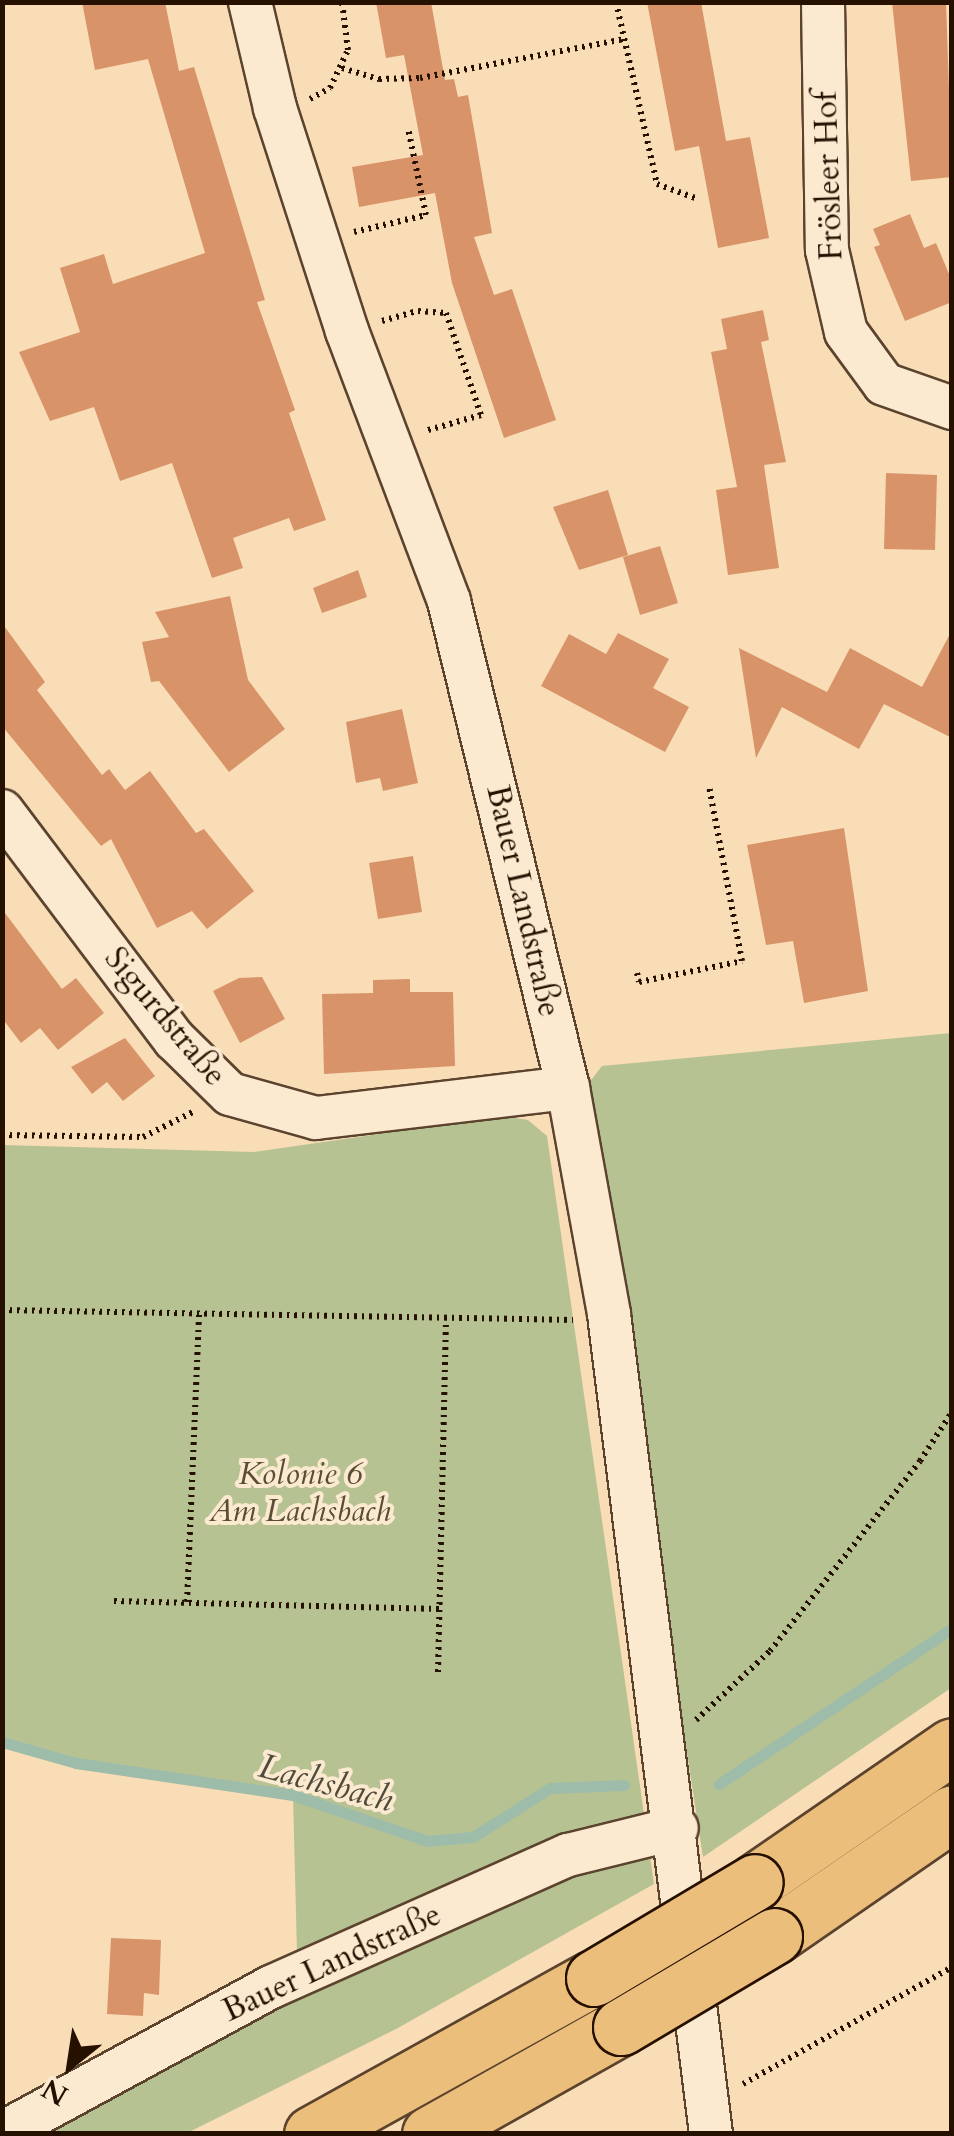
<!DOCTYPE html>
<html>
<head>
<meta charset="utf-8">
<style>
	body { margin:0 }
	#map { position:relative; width:954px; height:2136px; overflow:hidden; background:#f9ddb7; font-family:Cardo,serif }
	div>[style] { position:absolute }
	.green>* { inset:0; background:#b7c293 }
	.stream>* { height:11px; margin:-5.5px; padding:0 5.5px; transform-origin:5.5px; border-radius:5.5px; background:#9ebcaa }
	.building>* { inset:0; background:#d89468 }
	.path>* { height:6px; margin-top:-3px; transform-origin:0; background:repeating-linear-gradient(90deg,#261000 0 2.5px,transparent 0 7.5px) }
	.roads { filter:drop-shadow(2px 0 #5b432e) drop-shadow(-2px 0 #5b432e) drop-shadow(0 2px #5b432e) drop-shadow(0 -2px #5b432e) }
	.minor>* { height:42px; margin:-21px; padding:0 21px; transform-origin:21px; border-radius:21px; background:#fbe9d0 }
	.trunk>* { height:55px; margin:-27.5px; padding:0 27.5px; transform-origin:27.5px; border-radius:27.5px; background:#ecbe7c }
	.bridges { filter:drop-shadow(2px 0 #261000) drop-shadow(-2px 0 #261000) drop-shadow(0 2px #261000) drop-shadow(0 -2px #261000) }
	.trunk-bridge>* { height:55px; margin:-27.5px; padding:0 27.5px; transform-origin:27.5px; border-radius:27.5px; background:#ecbe7c }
	span { translate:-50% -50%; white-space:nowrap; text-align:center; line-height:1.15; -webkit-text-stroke:8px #fbe9d0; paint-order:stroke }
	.street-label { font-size:32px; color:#261000 }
	.park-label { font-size:32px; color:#594e33; font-style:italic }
	.water-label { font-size:35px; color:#504c3c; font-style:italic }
	.frame { position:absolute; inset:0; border:5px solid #261000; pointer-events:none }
	.north { position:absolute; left:20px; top:2016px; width:100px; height:100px; -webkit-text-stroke:8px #fbe9d0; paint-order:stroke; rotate:210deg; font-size:28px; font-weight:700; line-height:40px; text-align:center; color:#261000 }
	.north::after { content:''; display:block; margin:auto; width:35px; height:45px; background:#261000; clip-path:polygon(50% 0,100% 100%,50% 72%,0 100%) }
</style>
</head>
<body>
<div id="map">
	<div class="green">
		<div style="clip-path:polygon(951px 1033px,951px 1688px,703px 1857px,585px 1088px,602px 1066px)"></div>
		<div style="clip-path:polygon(504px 1116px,528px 1120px,547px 1136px,654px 1884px,396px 2029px,187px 2133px,46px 2133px,297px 1953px,293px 1796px,76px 1763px,18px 1746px,3px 1749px,3px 1145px,254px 1152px)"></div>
	</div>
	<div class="stream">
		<div style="left:2px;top:1742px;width:77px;rotate:15.8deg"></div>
		<div style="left:76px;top:1763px;width:219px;rotate:8.4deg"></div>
		<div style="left:293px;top:1795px;width:142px;rotate:18.9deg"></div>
		<div style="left:427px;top:1841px;width:46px;rotate:-5deg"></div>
		<div style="left:473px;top:1837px;width:91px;rotate:-32.5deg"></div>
		<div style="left:550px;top:1788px;width:74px;rotate:-2.3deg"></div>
		<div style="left:719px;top:1784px;width:280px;rotate:-33.8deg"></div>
	</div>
	<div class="building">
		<div style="clip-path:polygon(82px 2px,165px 2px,179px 71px,194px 67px,265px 300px,257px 302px,295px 410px,289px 413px,326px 520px,294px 531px,289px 518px,233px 538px,243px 568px,212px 578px,172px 463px,120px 481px,94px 407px,50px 421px,19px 352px,80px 332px,60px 268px,104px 254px,113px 284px,205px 253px,148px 59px,95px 70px)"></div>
		<div style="clip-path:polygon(376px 2px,431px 2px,445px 80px,454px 79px,458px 97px,468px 95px,474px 129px,492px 233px,474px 237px,494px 295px,512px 289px,556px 420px,504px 438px,452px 283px,435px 193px,359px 207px,352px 167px,423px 155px,404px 55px,386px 58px)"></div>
		<div style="clip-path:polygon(647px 2px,701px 2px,726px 141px,750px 137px,769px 238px,718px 248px,699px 146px,675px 151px)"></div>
		<div style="clip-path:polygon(892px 2px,946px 2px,952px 177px,911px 181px)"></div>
		<div style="clip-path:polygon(910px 214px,924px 248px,936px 243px,952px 281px,952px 302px,905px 321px,874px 247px,880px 245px,873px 229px)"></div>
		<div style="clip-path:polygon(763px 310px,769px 340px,761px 342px,786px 462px,764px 465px,779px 568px,728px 575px,716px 490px,737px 487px,711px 352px,727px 349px,721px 319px)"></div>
		<div style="clip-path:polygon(886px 473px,937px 475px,935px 550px,884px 549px)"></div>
		<div style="clip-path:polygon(608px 490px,628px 555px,579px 570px,553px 507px)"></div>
		<div style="clip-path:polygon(660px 546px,678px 603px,640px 615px,623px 557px)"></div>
		<div style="clip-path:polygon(358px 570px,367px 597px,322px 613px,313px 588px)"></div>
		<div style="clip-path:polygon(230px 596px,248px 680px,285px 729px,229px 772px,159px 681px,151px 682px,142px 642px,169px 637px,155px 612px)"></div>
		<div style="clip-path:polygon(2px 623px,45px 682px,37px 690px,102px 775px,109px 769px,125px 790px,150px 771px,196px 833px,204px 829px,254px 891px,207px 929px,192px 911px,157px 928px,111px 839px,101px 846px,2px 726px)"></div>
		<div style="clip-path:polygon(952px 630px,952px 738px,884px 704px,859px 749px,782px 707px,756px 758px,739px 648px,827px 692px,850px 648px,922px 687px)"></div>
		<div style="clip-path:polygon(618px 633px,669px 659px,653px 688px,689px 707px,665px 752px,541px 686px,569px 634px,606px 654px)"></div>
		<div style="clip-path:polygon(402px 709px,418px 783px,383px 791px,380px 778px,356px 783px,346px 722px)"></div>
		<div style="clip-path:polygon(844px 828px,868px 991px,804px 1003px,793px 941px,766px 945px,747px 845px)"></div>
		<div style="clip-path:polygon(413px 856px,422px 912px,378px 919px,369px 863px)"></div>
		<div style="clip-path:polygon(2px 909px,62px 989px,76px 978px,104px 1013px,58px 1050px,40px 1028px,21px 1043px,2px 1018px)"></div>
		<div style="clip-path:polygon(262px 977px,285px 1019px,240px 1043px,213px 991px,239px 978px)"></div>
		<div style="clip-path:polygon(410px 979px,410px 992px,453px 992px,455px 1066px,324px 1074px,322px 994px,373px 993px,373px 980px)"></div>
		<div style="clip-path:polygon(125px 1038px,155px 1076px,123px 1101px,107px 1082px,92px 1094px,71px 1067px)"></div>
		<div style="clip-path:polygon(111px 1938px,161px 1940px,159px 1995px,144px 1993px,143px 2016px,107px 2014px)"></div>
	</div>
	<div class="path">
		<div style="left:616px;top:2px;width:187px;rotate:77.3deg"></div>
		<div style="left:657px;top:184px;width:44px;rotate:20.1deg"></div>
		<div style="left:342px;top:68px;width:39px;rotate:17deg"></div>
		<div style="left:379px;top:79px;width:41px;rotate:-1.4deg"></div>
		<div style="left:420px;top:78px;width:209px;rotate:-10.8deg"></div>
		<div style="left:310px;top:99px;width:23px;rotate:-29deg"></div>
		<div style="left:330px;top:88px;width:42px;rotate:-64.7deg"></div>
		<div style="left:348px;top:50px;width:48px;rotate:-97.1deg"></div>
		<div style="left:354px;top:232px;width:74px;rotate:-13.3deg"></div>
		<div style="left:426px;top:215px;width:89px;rotate:-101.7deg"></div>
		<div style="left:382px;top:321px;width:37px;rotate:-16deg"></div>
		<div style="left:418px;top:311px;width:28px;rotate:4deg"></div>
		<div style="left:446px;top:313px;width:108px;rotate:71.1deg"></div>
		<div style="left:481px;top:415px;width:58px;rotate:164.1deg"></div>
		<div style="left:637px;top:973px;width:9px;rotate:77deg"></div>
		<div style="left:639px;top:982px;width:105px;rotate:-11.5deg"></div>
		<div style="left:742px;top:961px;width:177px;rotate:-100.7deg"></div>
		<div style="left:2px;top:1135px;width:141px;rotate:0.8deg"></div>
		<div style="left:143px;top:1137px;width:58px;rotate:-26.6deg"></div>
		<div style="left:2px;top:1310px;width:571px;rotate:1deg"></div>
		<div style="left:114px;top:1601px;width:326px;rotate:1.4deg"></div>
		<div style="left:187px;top:1602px;width:288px;rotate:-87.6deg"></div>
		<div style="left:438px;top:1672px;width:351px;rotate:-88.7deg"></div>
		<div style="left:696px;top:1720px;width:101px;rotate:-43deg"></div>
		<div style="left:770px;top:1651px;width:242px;rotate:-51.7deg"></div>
		<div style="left:920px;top:1461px;width:59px;rotate:-56.9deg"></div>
		<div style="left:743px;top:2084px;width:240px;rotate:-29.2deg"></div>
	</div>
	<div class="roads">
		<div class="minor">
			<div style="left:250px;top:2px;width:109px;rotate:76.7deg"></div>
			<div style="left:275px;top:108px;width:234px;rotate:72.1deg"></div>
			<div style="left:347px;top:331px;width:289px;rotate:69.3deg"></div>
			<div style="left:449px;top:601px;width:501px;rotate:76.27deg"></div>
			<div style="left:568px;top:1088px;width:230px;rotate:79.7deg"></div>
			<div style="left:609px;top:1314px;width:826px;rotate:82.91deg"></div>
			<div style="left:823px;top:2px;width:248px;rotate:89.1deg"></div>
			<div style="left:827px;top:250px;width:84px;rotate:77deg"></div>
			<div style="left:846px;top:332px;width:64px;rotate:53.8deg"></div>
			<div style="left:884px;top:384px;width:72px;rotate:19.4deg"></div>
			<div style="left:2px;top:811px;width:286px;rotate:53deg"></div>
			<div style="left:174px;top:1039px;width:78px;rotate:44.5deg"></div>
			<div style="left:230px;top:1094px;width:89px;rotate:15.6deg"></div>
			<div style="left:316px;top:1118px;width:254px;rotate:-6.8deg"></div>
			<div style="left:2px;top:2133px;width:306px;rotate:-28.5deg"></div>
			<div style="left:271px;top:1987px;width:325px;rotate:-24deg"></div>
			<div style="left:568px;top:1855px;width:112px;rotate:-13.9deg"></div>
		</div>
		<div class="trunk">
			<div style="left:755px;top:1882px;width:239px;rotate:-34.6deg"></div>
			<div style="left:774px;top:1936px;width:216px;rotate:-34.6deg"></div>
			<div style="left:312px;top:2134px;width:322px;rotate:-29deg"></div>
			<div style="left:430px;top:2134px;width:219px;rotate:-29.3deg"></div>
		</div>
	</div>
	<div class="bridges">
		<div class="trunk-bridge">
			<div style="left:594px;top:1978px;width:187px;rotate:-30.8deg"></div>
			<div style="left:621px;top:2027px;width:178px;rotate:-30.7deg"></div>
		</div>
	</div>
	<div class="street-label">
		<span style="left:829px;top:176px;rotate:-92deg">Frösleer Hof</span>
		<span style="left:523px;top:901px;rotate:77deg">Bauer Landstraße</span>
		<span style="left:165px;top:1017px;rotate:50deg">Sigurdstraße</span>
		<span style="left:332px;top:1963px;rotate:-25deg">Bauer Landstraße</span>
	</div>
	<div class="park-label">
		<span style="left:300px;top:1493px">Kolonie 6<br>Am Lachsbach</span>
	</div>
	<div class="water-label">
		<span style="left:326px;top:1783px;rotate:15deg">Lachsbach</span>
	</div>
	<div class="frame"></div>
	<div class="north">N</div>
</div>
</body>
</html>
